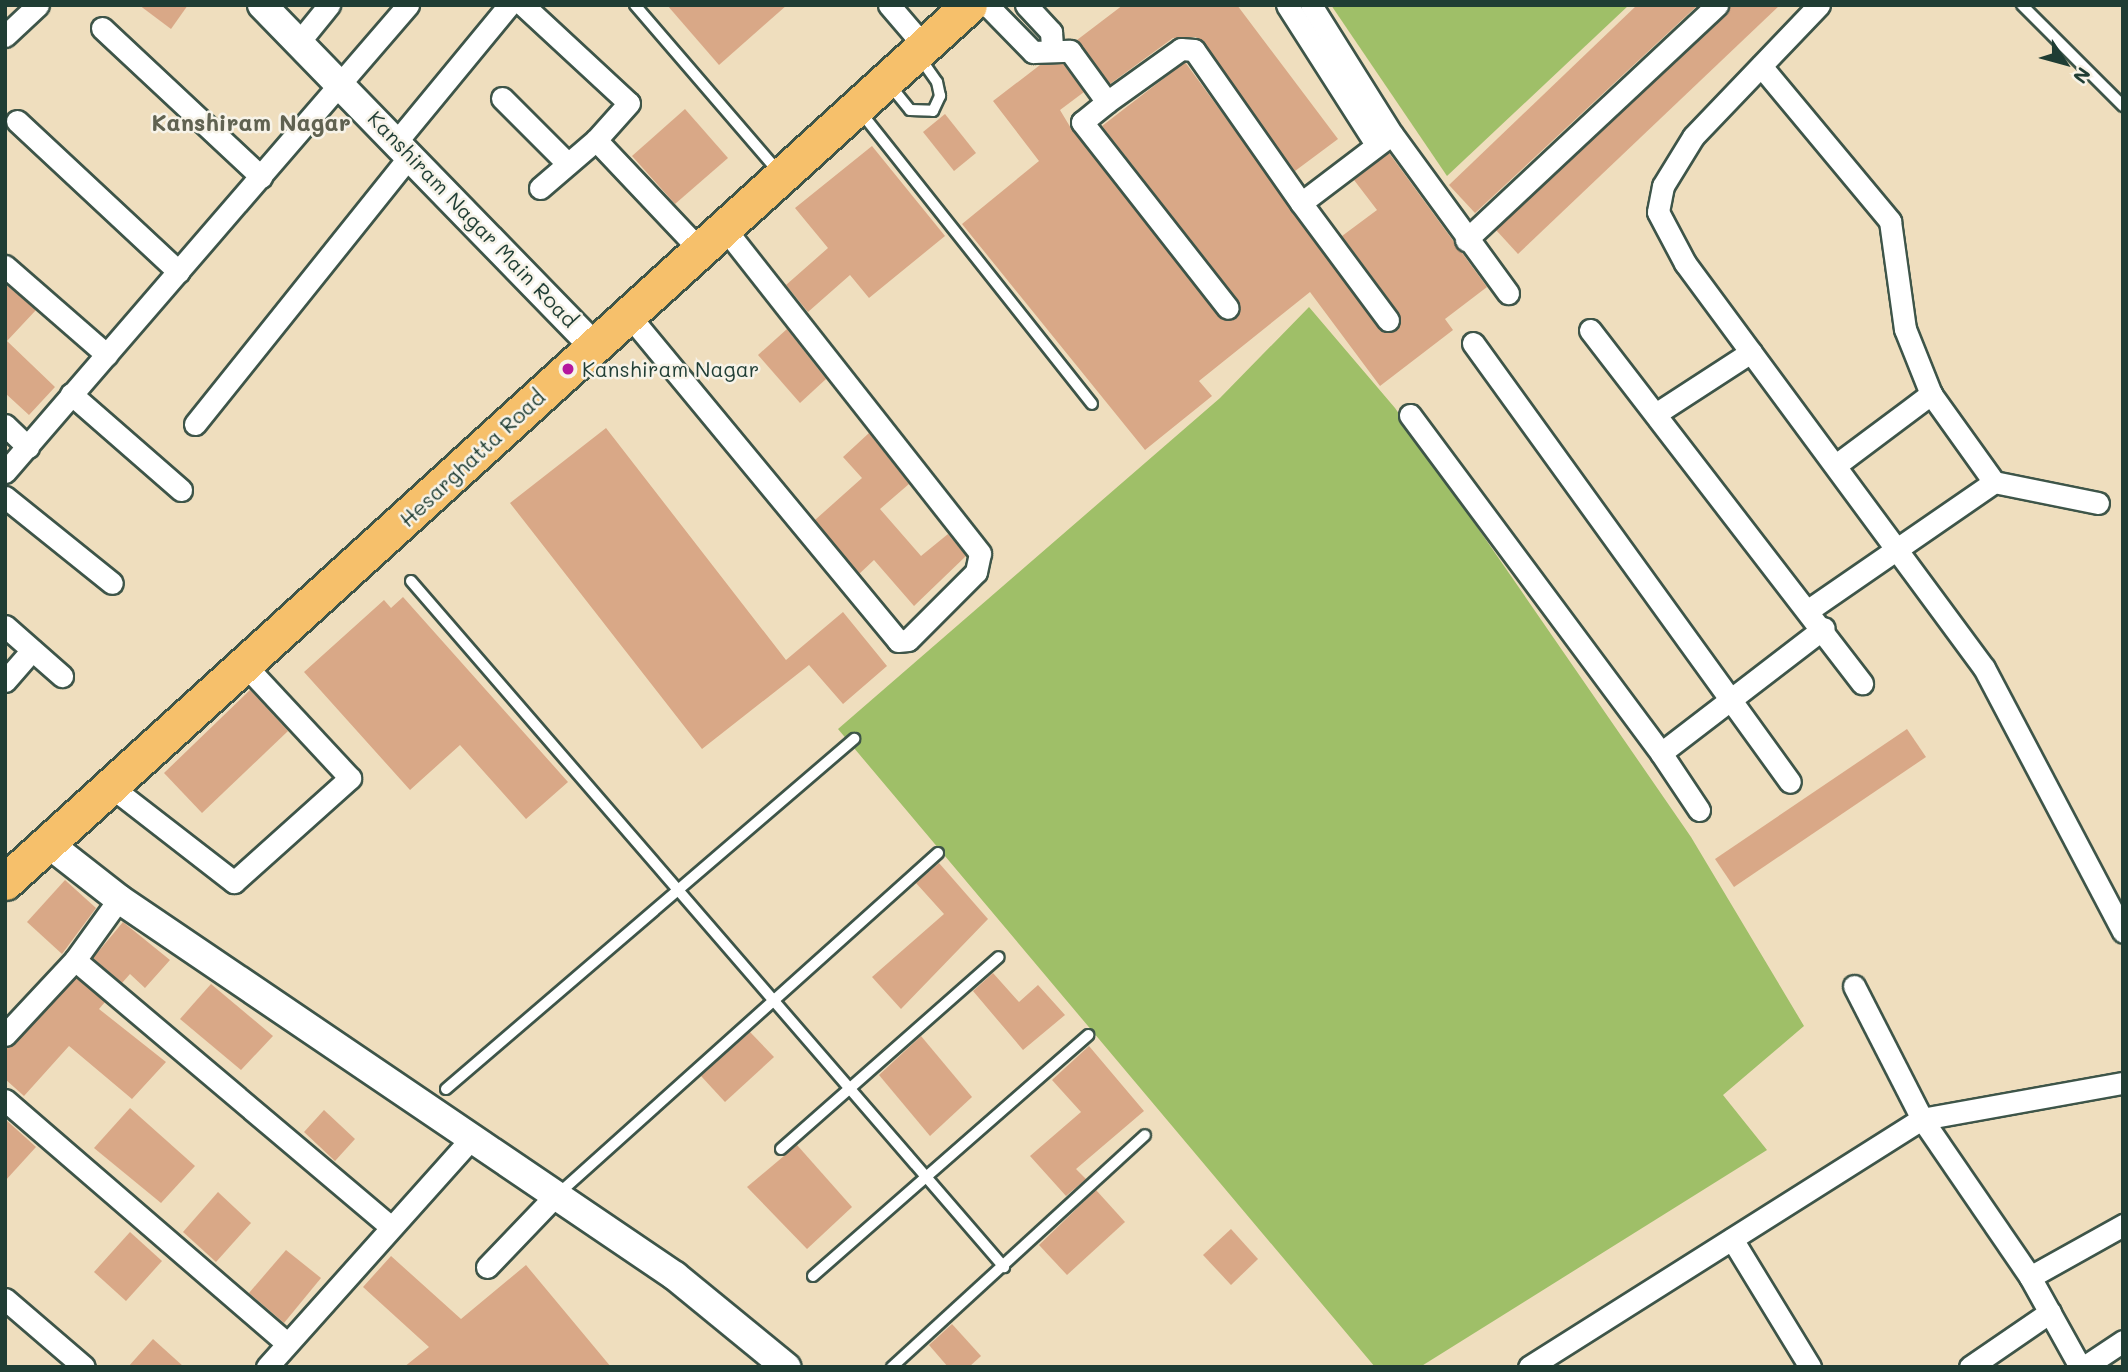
<!DOCTYPE html>
<html>
<head>
<meta charset="utf-8">
<style>
	body { margin:0 }
	#map { position:relative; width:2128px; height:1372px; overflow:hidden; background:#efdebe; font-family:Mali,sans-serif }
	div>[style] { position:absolute }
	.green>* { inset:0; background:#9fbf68 }
	.building>* { inset:0; background:#d9a887 }
	.roads { filter:drop-shadow(2px 0 #3e5549) drop-shadow(-2px 0 #3e5549) drop-shadow(0 2px #3e5549) drop-shadow(0 -2px #3e5549) }
	.service>* { height:10px; margin:-5px; padding:0 5px; transform-origin:5px; border-radius:5px; background:#fff }
	.minor>* { height:21px; margin:-10.5px; padding:0 10.5px; transform-origin:10.5px; border-radius:10.5px; background:#fff }
	.tertiary>* { height:28px; margin:-14px; padding:0 14px; transform-origin:14px; border-radius:14px; background:#fff }
	.primary>* { height:35px; margin:-17.5px; padding:0 17.5px; transform-origin:17.5px; border-radius:17.5px; background:#f6c06b }
	.dots>* { width:19px; height:19px; translate:-50% -50%; box-sizing:border-box; border:4px solid #f7f3e8; border-radius:50% }
	span { translate:-50% -50%; white-space:nowrap; text-align:center; line-height:1.15; -webkit-text-stroke:5px #f7f3e8; paint-order:stroke }
	.street-label { font-size:21px; color:#1f3d34 }
	.poi-label { font-size:21px; color:#1f3d34 }
	.left { translate:0 -50%; text-align:left }
	.neighbourhood-label { font-size:23px; color:#606251; font-weight:700 }
	.frame { position:absolute; inset:0; border:7px solid #1f3d34; pointer-events:none }
	.north { position:absolute; left:2030px; top:28px; width:70px; height:70px; -webkit-text-stroke:5px #f7f3e8; paint-order:stroke; rotate:126deg; font-size:19px; font-weight:700; line-height:28px; text-align:center; color:#1f3d34 }
	.north::after { content:''; display:block; margin:auto; width:24px; height:32px; background:#1f3d34; clip-path:polygon(50% 0,100% 100%,50% 72%,0 100%) }
</style>
</head>
<body>
<div id="map">
	<div class="green">
		<div style="clip-path:polygon(1331px 5px,1629px 5px,1447px 176px)"></div>
		<div style="clip-path:polygon(1309px 307px,1395px 408px,1691px 837px,1804px 1026px,1723px 1095px,1767px 1150px,1420px 1367px,1375px 1367px,838px 729px,1220px 398px)"></div>
	</div>
	<div class="building">
		<div style="clip-path:polygon(139px 5px,188px 5px,171px 29px)"></div>
		<div style="clip-path:polygon(667px 5px,787px 5px,719px 65px)"></div>
		<div style="clip-path:polygon(1123px 5px,1237px 5px,1338px 139px,1295px 171px,1196px 37px,1173px 38px,1110px 84px,1077px 40px)"></div>
		<div style="clip-path:polygon(1637px 5px,1698px 5px,1475px 213px,1449px 185px)"></div>
		<div style="clip-path:polygon(1730px 5px,1780px 5px,1518px 254px,1496px 230px)"></div>
		<div style="clip-path:polygon(1185px 62px,1382px 332px,1396px 330px,1399px 313px,1342px 236px,1377px 210px,1354px 180px,1389px 153px,1487px 287px,1445px 319px,1453px 330px,1380px 386px,1310px 292px,1199px 381px,1212px 396px,1145px 450px,962px 224px,1039px 161px,993px 101px,1040px 65px,1063px 64px,1084px 92px,1060px 110px,1072px 130px,1218px 316px,1236px 319px,1238px 300px,1102px 126px)"></div>
		<div style="clip-path:polygon(685px 109px,728px 158px,675px 204px,632px 156px)"></div>
		<div style="clip-path:polygon(945px 114px,976px 153px,954px 171px,923px 132px)"></div>
		<div style="clip-path:polygon(872px 146px,945px 236px,869px 298px,850px 275px,808px 312px,786px 285px,828px 248px,795px 208px)"></div>
		<div style="clip-path:polygon(5px 284px,36px 310px,7px 341px,55px 387px,29px 415px,5px 393px)"></div>
		<div style="clip-path:polygon(787px 329px,826px 379px,800px 403px,758px 355px)"></div>
		<div style="clip-path:polygon(606px 428px,786px 660px,843px 612px,887px 666px,843px 704px,809px 665px,702px 749px,510px 503px)"></div>
		<div style="clip-path:polygon(869px 433px,909px 484px,880px 509px,921px 556px,948px 534px,966px 556px,914px 606px,874px 560px,859px 574px,815px 520px,862px 478px,843px 457px)"></div>
		<div style="clip-path:polygon(403px 597px,568px 782px,526px 819px,460px 745px,410px 790px,304px 672px,384px 600px,391px 608px)"></div>
		<div style="clip-path:polygon(250px 690px,288px 731px,202px 813px,164px 773px)"></div>
		<div style="clip-path:polygon(1907px 729px,1926px 757px,1734px 887px,1715px 859px)"></div>
		<div style="clip-path:polygon(939px 863px,988px 919px,901px 1009px,872px 977px,944px 914px,916px 883px)"></div>
		<div style="clip-path:polygon(65px 880px,96px 908px,62px 954px,27px 922px)"></div>
		<div style="clip-path:polygon(123px 922px,170px 960px,145px 988px,130px 974px,122px 983px,93px 958px)"></div>
		<div style="clip-path:polygon(993px 973px,1019px 1002px,1038px 985px,1065px 1015px,1023px 1050px,973px 991px)"></div>
		<div style="clip-path:polygon(76px 978px,105px 1002px,99px 1009px,166px 1062px,132px 1099px,69px 1046px,24px 1096px,5px 1079px,5px 1050px)"></div>
		<div style="clip-path:polygon(211px 984px,273px 1036px,241px 1070px,180px 1019px)"></div>
		<div style="clip-path:polygon(750px 1032px,774px 1057px,725px 1102px,701px 1076px)"></div>
		<div style="clip-path:polygon(921px 1036px,972px 1097px,930px 1136px,879px 1075px)"></div>
		<div style="clip-path:polygon(1089px 1046px,1144px 1111px,1076px 1169px,1086px 1179px,1066px 1196px,1030px 1156px,1081px 1112px,1052px 1080px)"></div>
		<div style="clip-path:polygon(130px 1108px,195px 1166px,161px 1203px,94px 1148px)"></div>
		<div style="clip-path:polygon(324px 1110px,355px 1139px,335px 1161px,304px 1132px)"></div>
		<div style="clip-path:polygon(5px 1119px,36px 1147px,5px 1181px)"></div>
		<div style="clip-path:polygon(797px 1145px,852px 1207px,807px 1249px,747px 1187px)"></div>
		<div style="clip-path:polygon(1096px 1190px,1125px 1222px,1067px 1275px,1039px 1245px)"></div>
		<div style="clip-path:polygon(218px 1192px,251px 1223px,216px 1262px,183px 1232px)"></div>
		<div style="clip-path:polygon(1231px 1229px,1258px 1259px,1231px 1285px,1203px 1255px)"></div>
		<div style="clip-path:polygon(130px 1232px,162px 1261px,126px 1301px,94px 1272px)"></div>
		<div style="clip-path:polygon(286px 1250px,321px 1278px,284px 1323px,249px 1293px)"></div>
		<div style="clip-path:polygon(391px 1256px,461px 1319px,526px 1265px,611px 1367px,404px 1367px,429px 1347px,363px 1287px)"></div>
		<div style="clip-path:polygon(952px 1324px,981px 1356px,969px 1367px,948px 1367px,929px 1345px)"></div>
		<div style="clip-path:polygon(153px 1339px,184px 1367px,128px 1367px)"></div>
	</div>
	<div class="roads">
		<div class="service">
			<div style="left:635px;top:5px;width:219px;rotate:49.3deg"></div>
			<div style="left:2022px;top:5px;width:143px;rotate:45deg"></div>
			<div style="left:889px;top:84px;width:33px;rotate:51deg"></div>
			<div style="left:910px;top:110px;width:23px;rotate:2deg"></div>
			<div style="left:933px;top:111px;width:17px;rotate:-65deg"></div>
			<div style="left:940px;top:96px;width:14px;rotate:-102deg"></div>
			<div style="left:937px;top:82px;width:32px;rotate:-125deg"></div>
			<div style="left:859px;top:110px;width:375px;rotate:51.6deg"></div>
			<div style="left:411px;top:581px;width:907px;rotate:49.16deg"></div>
			<div style="left:446px;top:1089px;width:538px;rotate:-40.62deg"></div>
			<div style="left:781px;top:1149px;width:290px;rotate:-41.4deg"></div>
			<div style="left:557px;top:1195px;width:512px;rotate:-41.91deg"></div>
			<div style="left:813px;top:1276px;width:366px;rotate:-41.2deg"></div>
			<div style="left:892px;top:1367px;width:343px;rotate:-42.5deg"></div>
		</div>
		<div class="minor">
			<div style="left:523px;top:5px;width:144px;rotate:42.8deg"></div>
			<div style="left:629px;top:103px;width:50px;rotate:131.7deg"></div>
			<div style="left:596px;top:140px;width:151px;rotate:46.6deg"></div>
			<div style="left:889px;top:5px;width:55px;rotate:49.4deg"></div>
			<div style="left:987px;top:5px;width:66px;rotate:45.6deg"></div>
			<div style="left:1033px;top:52px;width:37px;rotate:-2deg"></div>
			<div style="left:1070px;top:51px;width:63px;rotate:54deg"></div>
			<div style="left:1107px;top:102px;width:91px;rotate:-35.6deg"></div>
			<div style="left:1181px;top:49px;width:13px;rotate:4deg"></div>
			<div style="left:1194px;top:50px;width:187px;rotate:55deg"></div>
			<div style="left:1026px;top:5px;width:37px;rotate:47deg"></div>
			<div style="left:1051px;top:32px;width:16px;rotate:86deg"></div>
			<div style="left:1287px;top:5px;width:165px;rotate:57.4deg"></div>
			<div style="left:1311px;top:5px;width:152px;rotate:57.9deg"></div>
			<div style="left:1392px;top:134px;width:197px;rotate:53.9deg"></div>
			<div style="left:1819px;top:5px;width:182px;rotate:133.7deg"></div>
			<div style="left:1693px;top:137px;width:57px;rotate:121.5deg"></div>
			<div style="left:1663px;top:186px;width:26px;rotate:101deg"></div>
			<div style="left:1658px;top:212px;width:58px;rotate:62.1deg"></div>
			<div style="left:1685px;top:263px;width:503px;rotate:53.56deg"></div>
			<div style="left:1984px;top:668px;width:298px;rotate:62.2deg"></div>
			<div style="left:102px;top:28px;width:218px;rotate:43.1deg"></div>
			<div style="left:5px;top:36px;width:45px;rotate:-43.2deg"></div>
			<div style="left:299px;top:42px;width:48px;rotate:-51deg"></div>
			<div style="left:1761px;top:66px;width:202px;rotate:50.2deg"></div>
			<div style="left:1890px;top:221px;width:109px;rotate:82.1deg"></div>
			<div style="left:1905px;top:329px;width:70px;rotate:68.2deg"></div>
			<div style="left:1931px;top:394px;width:108px;rotate:54.4deg"></div>
			<div style="left:1994px;top:482px;width:106px;rotate:11.4deg"></div>
			<div style="left:502px;top:98px;width:93px;rotate:45deg"></div>
			<div style="left:1107px;top:102px;width:32px;rotate:141deg"></div>
			<div style="left:1082px;top:122px;width:236px;rotate:51.9deg"></div>
			<div style="left:17px;top:121px;width:221px;rotate:43deg"></div>
			<div style="left:397px;top:141px;width:176px;rotate:-50.5deg"></div>
			<div style="left:540px;top:188px;width:74px;rotate:-40.6deg"></div>
			<div style="left:1466px;top:240px;width:344px;rotate:-43.1deg"></div>
			<div style="left:5px;top:266px;width:135px;rotate:41.1deg"></div>
			<div style="left:627px;top:313px;width:425px;rotate:50.4deg"></div>
			<div style="left:898px;top:641px;width:10px;rotate:-6deg"></div>
			<div style="left:908px;top:640px;width:96px;rotate:-45deg"></div>
			<div style="left:976px;top:572px;width:19px;rotate:-78deg"></div>
			<div style="left:980px;top:553px;width:414px;rotate:-128.2deg"></div>
			<div style="left:1388px;top:320px;width:146px;rotate:-126.6deg"></div>
			<div style="left:1301px;top:203px;width:114px;rotate:-37.2deg"></div>
			<div style="left:1590px;top:330px;width:446px;rotate:52.4deg"></div>
			<div style="left:1473px;top:343px;width:541px;rotate:54.17deg"></div>
			<div style="left:71px;top:394px;width:146px;rotate:41.1deg"></div>
			<div style="left:1657px;top:413px;width:112px;rotate:-33deg"></div>
			<div style="left:1410px;top:415px;width:421px;rotate:53.4deg"></div>
			<div style="left:195px;top:424px;width:344px;rotate:-51.3deg"></div>
			<div style="left:5px;top:425px;width:32px;rotate:44deg"></div>
			<div style="left:1836px;top:465px;width:119px;rotate:-36.8deg"></div>
			<div style="left:5px;top:472px;width:617px;rotate:-49.21deg"></div>
			<div style="left:5px;top:497px;width:137px;rotate:38.8deg"></div>
			<div style="left:1810px;top:609px;width:224px;rotate:-34.6deg"></div>
			<div style="left:5px;top:626px;width:76px;rotate:41.3deg"></div>
			<div style="left:5px;top:681px;width:41px;rotate:-48.9deg"></div>
			<div style="left:114px;top:789px;width:152px;rotate:37.8deg"></div>
			<div style="left:234px;top:882px;width:156px;rotate:-41.9deg"></div>
			<div style="left:350px;top:778px;width:156px;rotate:-132.9deg"></div>
			<div style="left:1699px;top:810px;width:69px;rotate:-123.7deg"></div>
			<div style="left:1661px;top:753px;width:205px;rotate:-37.5deg"></div>
			<div style="left:75px;top:960px;width:75px;rotate:-54.2deg"></div>
			<div style="left:1854px;top:986px;width:149px;rotate:62.9deg"></div>
			<div style="left:1922px;top:1119px;width:191px;rotate:55.6deg"></div>
			<div style="left:2030px;top:1277px;width:103px;rotate:60.9deg"></div>
			<div style="left:5px;top:1035px;width:103px;rotate:-47deg"></div>
			<div style="left:75px;top:960px;width:414px;rotate:40.2deg"></div>
			<div style="left:5px;top:1100px;width:372px;rotate:40.8deg"></div>
			<div style="left:1732px;top:1239px;width:150px;rotate:58.6deg"></div>
			<div style="left:487px;top:1267px;width:100px;rotate:-46.2deg"></div>
			<div style="left:2030px;top:1277px;width:107px;rotate:-29.2deg"></div>
			<div style="left:5px;top:1299px;width:104px;rotate:40.7deg"></div>
			<div style="left:267px;top:1367px;width:307px;rotate:-48.2deg"></div>
			<div style="left:1529px;top:1367px;width:465px;rotate:-32.3deg"></div>
			<div style="left:1922px;top:1119px;width:204px;rotate:-10.2deg"></div>
			<div style="left:1970px;top:1367px;width:97px;rotate:-34.5deg"></div>
			<div style="left:2084px;top:1367px;width:47px;rotate:-33.7deg"></div>
		</div>
		<div class="tertiary">
			<div style="left:262px;top:5px;width:476px;rotate:45.8deg"></div>
			<div style="left:50px;top:845px;width:88px;rotate:38deg"></div>
			<div style="left:119px;top:899px;width:672px;rotate:34.14deg"></div>
			<div style="left:675px;top:1276px;width:144px;rotate:39.3deg"></div>
		</div>
		<div class="primary">
			<div style="left:5px;top:882px;width:1303px;rotate:-42.29deg"></div>
		</div>
	</div>
	<div class="dots">
		<div style="left:568px;top:369px;background:#b5179e"></div>
	</div>
	<div class="street-label">
		<span style="left:473px;top:219px;rotate:46deg">Kanshiram Nagar Main Road</span>
		<span style="left:472px;top:458px;rotate:-43deg">Hesarghatta Road</span>
	</div>
	<div class="poi-label">
		<span class="left" style="left:582px;top:369px">Kanshiram Nagar</span>
	</div>
	<div class="neighbourhood-label">
		<span style="left:251px;top:122px">Kanshiram Nagar</span>
	</div>
	<div class="frame"></div>
	<div class="north">N</div>
</div>
</body>
</html>
